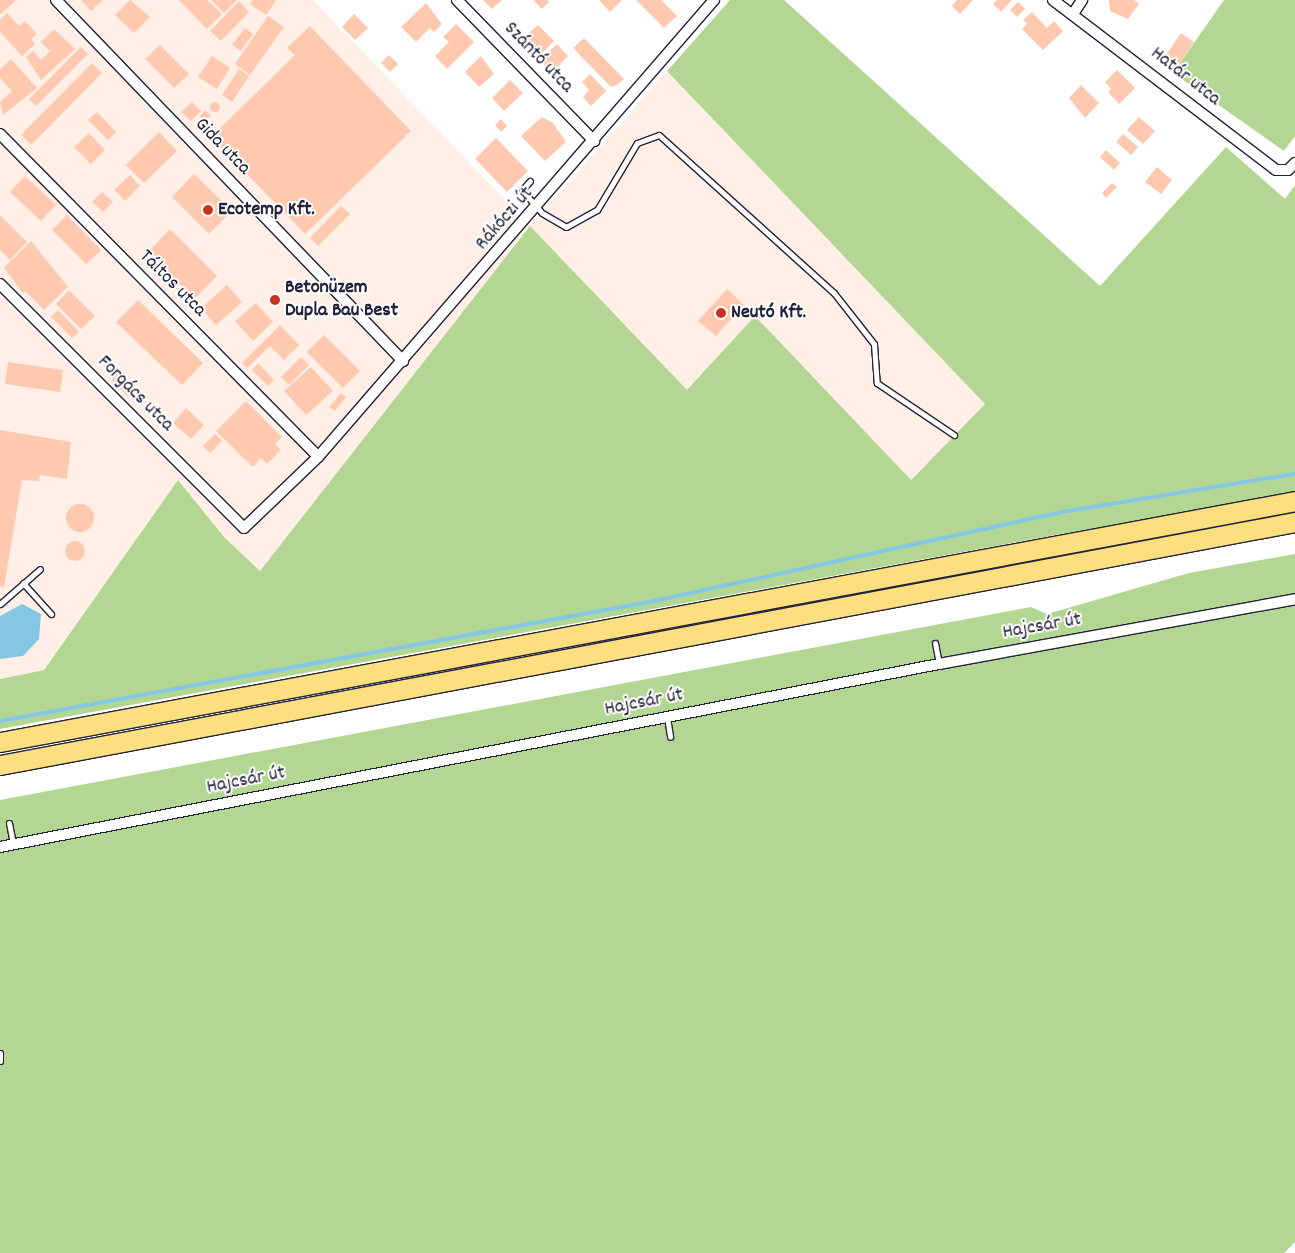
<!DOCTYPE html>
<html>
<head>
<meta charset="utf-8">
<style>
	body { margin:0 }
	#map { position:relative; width:1295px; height:1253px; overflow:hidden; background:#fff; font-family:Dekko,sans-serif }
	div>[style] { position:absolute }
	.built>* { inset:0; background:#ffefe7 }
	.green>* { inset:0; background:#b3d792 }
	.water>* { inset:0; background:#84c7e5 }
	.stream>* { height:4px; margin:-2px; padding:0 2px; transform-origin:2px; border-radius:2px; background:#84c7e5 }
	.building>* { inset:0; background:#ffc9b0 }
	.round { border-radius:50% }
	.roads { filter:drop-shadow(1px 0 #22223b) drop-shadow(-1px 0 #22223b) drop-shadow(0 1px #22223b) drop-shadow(0 -1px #22223b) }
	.lane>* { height:5px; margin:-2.5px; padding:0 2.5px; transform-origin:2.5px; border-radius:2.5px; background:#fff }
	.street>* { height:10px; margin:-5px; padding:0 5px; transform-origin:5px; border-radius:5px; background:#fff }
	.highway>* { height:19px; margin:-9.5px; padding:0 9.5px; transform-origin:9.5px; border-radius:9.5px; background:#fedf80 }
	.dots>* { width:14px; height:14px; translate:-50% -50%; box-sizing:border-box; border:2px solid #fff; border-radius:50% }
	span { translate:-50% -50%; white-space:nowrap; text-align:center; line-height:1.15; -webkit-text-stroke:4px #fff; paint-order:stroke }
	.street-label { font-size:20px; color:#22223b }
	.poi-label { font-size:20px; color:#22223b; font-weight:700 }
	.left { translate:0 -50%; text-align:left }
</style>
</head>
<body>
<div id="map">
	<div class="built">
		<div style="clip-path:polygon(0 0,313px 0,530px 226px,667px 71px,985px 404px,910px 480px,755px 316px,687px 391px,530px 227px,260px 571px,224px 537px,178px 480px,44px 670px,0 679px)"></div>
	</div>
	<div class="green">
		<div style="clip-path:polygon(730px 0,784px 0,1100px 286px,1226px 147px,1285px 199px,1295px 185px,1295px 495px,1066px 533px,0 729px,0 679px,44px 670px,178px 480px,224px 537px,260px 571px,530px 226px,687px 390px,755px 316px,911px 480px,985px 404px,667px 71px)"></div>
		<div style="clip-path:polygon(1224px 0,1295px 0,1295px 136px,1284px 151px,1173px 73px)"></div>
		<div style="clip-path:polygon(1295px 554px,1295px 1242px,1284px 1253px,0 1253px,0 800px,1031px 607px,1047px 614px,1189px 573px)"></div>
	</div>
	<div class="water">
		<div style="clip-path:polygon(22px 604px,41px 614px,39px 639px,23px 656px,0 659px,0 616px)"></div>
	</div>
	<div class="stream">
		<div style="left:0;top:721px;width:665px;rotate:-10.4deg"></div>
		<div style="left:654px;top:601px;width:424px;rotate:-12.3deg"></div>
		<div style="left:1068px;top:511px;width:230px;rotate:-9.3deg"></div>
	</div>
	<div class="building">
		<div style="clip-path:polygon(0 0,16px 0,0 15px)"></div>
		<div style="clip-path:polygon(81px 0,103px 0,91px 11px)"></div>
		<div style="clip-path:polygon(130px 0,150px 17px,134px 33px,115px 15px)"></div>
		<div style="clip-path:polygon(179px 0,207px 0,222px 14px,207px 29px)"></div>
		<div style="clip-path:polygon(211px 0,237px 0,224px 13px)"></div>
		<div style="clip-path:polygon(253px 0,276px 0,266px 15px,250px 4px)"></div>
		<div style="clip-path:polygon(483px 0,502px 0,492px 9px)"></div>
		<div style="clip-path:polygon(533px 0,547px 0,549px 2px,542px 9px)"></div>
		<div style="clip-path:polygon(599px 0,622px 0,610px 12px)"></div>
		<div style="clip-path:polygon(636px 0,661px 0,677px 16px,664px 28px)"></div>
		<div style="clip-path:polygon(957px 0,973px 0,960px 14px,952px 6px)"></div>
		<div style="clip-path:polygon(997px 0,1012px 0,1001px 12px,993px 4px)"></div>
		<div style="clip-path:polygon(1109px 0,1134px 0,1139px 4px,1128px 19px,1110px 11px)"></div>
		<div style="clip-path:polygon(239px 1px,249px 12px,221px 41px,210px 31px)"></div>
		<div style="clip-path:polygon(1018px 2px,1025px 9px,1017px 17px,1010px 10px)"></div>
		<div style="clip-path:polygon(426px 3px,442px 24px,434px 32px,430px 28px,416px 42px,401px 27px)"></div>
		<div style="clip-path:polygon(1032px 12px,1047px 28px,1054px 21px,1063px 31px,1043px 50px,1022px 29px,1027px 24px,1023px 20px)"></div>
		<div style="clip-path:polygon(7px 13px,19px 26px,25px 21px,37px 34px,31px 39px,35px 44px,22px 56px,0 32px,0 20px)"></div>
		<div style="clip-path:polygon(354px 14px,368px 28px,355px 40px,342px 27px)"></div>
		<div style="clip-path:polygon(268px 16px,284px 27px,250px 75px,235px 64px)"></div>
		<div style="clip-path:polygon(456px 24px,474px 42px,447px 69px,435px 56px,449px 42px,443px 37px)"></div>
		<div style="clip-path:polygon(538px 25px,554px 41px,541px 54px,524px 37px)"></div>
		<div style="clip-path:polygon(310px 26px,411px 131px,305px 234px,211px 137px,295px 55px,287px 48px)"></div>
		<div style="clip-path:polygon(245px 28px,253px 34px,241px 51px,232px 45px)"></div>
		<div style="clip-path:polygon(54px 29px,75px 49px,41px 80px,26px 57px,33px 51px,41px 60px,50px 51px,41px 42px)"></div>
		<div style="clip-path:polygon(1181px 33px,1194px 42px,1179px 64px,1166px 55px)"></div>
		<div style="clip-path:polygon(584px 38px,624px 79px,617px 85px,611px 87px,573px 48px)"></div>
		<div style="clip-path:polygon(557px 44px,568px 56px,556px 68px,553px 65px,548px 69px,540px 61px)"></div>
		<div style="clip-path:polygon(160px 45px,189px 74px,174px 88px,145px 59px)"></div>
		<div style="clip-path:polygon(81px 47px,88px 54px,36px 106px,29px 99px)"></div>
		<div style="clip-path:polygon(389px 55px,398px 64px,390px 72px,381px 63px)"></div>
		<div style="clip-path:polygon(212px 56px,230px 68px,217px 89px,198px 77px)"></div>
		<div style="clip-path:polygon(481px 56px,494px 74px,479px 87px,465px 72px)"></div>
		<div style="clip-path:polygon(11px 59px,37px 88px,3px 115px,0 102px,12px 91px,0 78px,0 69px)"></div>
		<div style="clip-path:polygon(92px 63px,102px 73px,31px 145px,21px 135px)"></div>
		<div style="clip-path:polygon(239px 69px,249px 76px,232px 102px,222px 95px)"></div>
		<div style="clip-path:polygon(1117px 70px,1135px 88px,1119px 104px,1108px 92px,1111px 89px,1105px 82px)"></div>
		<div style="clip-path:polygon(590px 74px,606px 91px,591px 106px,583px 97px,589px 90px,582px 82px)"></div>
		<div style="clip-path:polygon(510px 80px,523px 93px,504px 111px,492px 98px)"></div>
		<div style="clip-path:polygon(1081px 85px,1099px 103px,1085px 118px,1069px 98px)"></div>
		<div class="round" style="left:210px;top:102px;width:10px;height:10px"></div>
		<div style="clip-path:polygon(192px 102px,201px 111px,191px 121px,181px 112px)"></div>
		<div style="clip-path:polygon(205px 110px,211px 115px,206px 121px,200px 116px)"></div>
		<div style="clip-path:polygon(97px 112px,116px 132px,108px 140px,88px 120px)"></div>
		<div style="clip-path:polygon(542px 117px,553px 123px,566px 142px,545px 161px,521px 136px)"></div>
		<div style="clip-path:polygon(1139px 117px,1155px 131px,1143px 144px,1127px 130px)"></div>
		<div style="clip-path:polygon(501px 119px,507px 126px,501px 132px,495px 125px)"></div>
		<div style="clip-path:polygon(159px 132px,177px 151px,144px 183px,126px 165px)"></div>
		<div style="clip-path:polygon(89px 133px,105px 150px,91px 164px,74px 147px)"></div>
		<div style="clip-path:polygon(1123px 134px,1138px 147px,1131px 155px,1116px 142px)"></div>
		<div style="clip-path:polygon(496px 138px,528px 171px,507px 192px,475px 159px)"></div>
		<div style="clip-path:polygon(1106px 150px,1120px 163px,1114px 170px,1100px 157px)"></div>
		<div style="clip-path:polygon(1157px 167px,1172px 180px,1161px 194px,1145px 182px)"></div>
		<div style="clip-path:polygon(194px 174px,232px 211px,209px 234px,172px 197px)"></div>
		<div style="clip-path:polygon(130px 175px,140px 186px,125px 201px,114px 190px)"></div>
		<div style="clip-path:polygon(25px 176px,56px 205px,41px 221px,10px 192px)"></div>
		<div style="clip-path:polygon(1112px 183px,1117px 187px,1106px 198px,1102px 193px)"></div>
		<div style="clip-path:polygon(102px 192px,113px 202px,103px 212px,92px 202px)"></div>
		<div style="clip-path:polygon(341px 206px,350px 214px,318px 246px,310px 238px)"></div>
		<div style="clip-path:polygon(0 215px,27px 242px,10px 260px,0 250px)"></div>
		<div style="clip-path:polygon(67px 215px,101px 250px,86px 264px,52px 230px)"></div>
		<div style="clip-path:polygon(170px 229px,217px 276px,194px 299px,148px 252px)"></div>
		<div style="clip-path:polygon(31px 241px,68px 287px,44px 310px,25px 291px,23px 293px,4px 268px)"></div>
		<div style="clip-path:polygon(227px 285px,242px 302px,216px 325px,201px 308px)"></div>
		<div style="clip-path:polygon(727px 289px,744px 305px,716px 336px,698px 321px)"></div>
		<div style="clip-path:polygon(69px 290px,95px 316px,81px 329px,56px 304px)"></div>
		<div style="clip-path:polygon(138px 300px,203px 363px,182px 385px,116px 322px)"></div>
		<div style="clip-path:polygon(256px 303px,273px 322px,253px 341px,235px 321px)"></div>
		<div style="clip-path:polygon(58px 310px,79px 332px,72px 338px,51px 317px)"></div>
		<div style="clip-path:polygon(280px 325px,299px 345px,284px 360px,270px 346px,247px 368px,242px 363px)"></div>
		<div style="clip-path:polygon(324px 335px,360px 371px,343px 388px,307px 352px)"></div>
		<div style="clip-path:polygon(301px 357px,309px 365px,289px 385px,281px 377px)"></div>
		<div style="clip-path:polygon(8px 362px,63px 370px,60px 392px,5px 384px)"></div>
		<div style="clip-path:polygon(258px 363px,274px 380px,268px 386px,252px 370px)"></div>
		<div style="clip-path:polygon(311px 367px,333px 391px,306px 415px,284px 391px)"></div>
		<div style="clip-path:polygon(118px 373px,134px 389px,127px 396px,112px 380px)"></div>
		<div style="clip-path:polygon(341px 393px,346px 397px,335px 411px,329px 407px)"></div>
		<div style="clip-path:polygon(246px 401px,282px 437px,275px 444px,281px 450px,267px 464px,261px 458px,253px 467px,216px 431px)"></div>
		<div style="clip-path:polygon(186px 408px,204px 425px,191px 439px,173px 423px)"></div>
		<div style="clip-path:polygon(0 430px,71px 442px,67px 479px,40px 475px,39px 481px,22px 480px,4px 587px,0 586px)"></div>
		<div style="clip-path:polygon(215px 434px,222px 441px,210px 453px,203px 446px)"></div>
		<div class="round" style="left:66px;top:504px;width:28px;height:28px"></div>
		<div class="round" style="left:65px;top:541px;width:20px;height:20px"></div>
	</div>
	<div class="roads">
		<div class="lane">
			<div style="left:530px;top:181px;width:12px;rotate:132deg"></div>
			<div style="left:522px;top:190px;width:30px;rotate:49deg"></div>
			<div style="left:542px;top:213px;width:28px;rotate:30deg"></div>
			<div style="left:566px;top:227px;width:35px;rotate:-29deg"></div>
			<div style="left:597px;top:210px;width:78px;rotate:-59.2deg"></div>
			<div style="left:637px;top:143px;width:23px;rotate:-20deg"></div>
			<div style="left:659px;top:135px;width:236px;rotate:42.1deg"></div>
			<div style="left:834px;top:293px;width:65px;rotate:51.9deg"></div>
			<div style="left:874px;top:344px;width:39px;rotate:86deg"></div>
			<div style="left:877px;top:383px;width:93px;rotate:34deg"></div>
			<div style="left:23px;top:583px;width:42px;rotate:47.9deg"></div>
			<div style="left:0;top:604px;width:53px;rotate:-41.2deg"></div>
			<div style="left:935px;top:643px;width:21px;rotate:79deg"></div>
			<div style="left:667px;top:717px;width:20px;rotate:81deg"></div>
			<div style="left:9px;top:823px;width:21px;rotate:79deg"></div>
			<div style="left:0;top:1053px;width:8px;rotate:90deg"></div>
		</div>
		<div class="street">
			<div style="left:56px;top:0;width:501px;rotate:46.13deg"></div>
			<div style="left:457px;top:0;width:197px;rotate:45.8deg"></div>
			<div style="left:1053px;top:0;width:280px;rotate:37.3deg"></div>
			<div style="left:1276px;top:170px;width:12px"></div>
			<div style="left:1288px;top:170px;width:10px;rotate:-45deg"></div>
			<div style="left:1073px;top:14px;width:17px;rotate:-57deg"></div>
			<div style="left:0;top:134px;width:453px;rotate:45.4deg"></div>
			<div style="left:0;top:284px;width:345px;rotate:45deg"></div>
			<div style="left:244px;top:528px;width:103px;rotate:-43.8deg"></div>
			<div style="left:318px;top:457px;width:605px;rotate:-49.09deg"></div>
			<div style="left:0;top:847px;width:957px;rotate:-11.03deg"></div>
			<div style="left:939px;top:664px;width:362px;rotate:-10.3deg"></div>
		</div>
		<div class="highway">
			<div style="left:0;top:742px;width:1317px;rotate:-10.54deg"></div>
			<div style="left:0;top:765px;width:1318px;rotate:-10.63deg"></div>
		</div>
	</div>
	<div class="dots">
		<div style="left:208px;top:210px;background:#c8321e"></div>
		<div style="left:275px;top:300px;background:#c8321e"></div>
		<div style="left:721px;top:313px;background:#c8321e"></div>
	</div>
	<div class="street-label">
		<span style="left:538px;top:58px;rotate:46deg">Szántó utca</span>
		<span style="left:1185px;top:77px;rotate:38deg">Határ utca</span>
		<span style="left:222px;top:147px;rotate:46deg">Gida utca</span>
		<span style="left:505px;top:219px;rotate:-49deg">Rákóczi út</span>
		<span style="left:172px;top:284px;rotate:45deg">Táltos utca</span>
		<span style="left:135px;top:394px;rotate:45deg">Forgács utca</span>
		<span style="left:1042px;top:627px;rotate:-10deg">Hajcsár út</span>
		<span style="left:644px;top:703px;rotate:-11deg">Hajcsár út</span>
		<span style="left:246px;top:781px;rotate:-11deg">Hajcsár út</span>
	</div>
	<div class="poi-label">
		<span class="left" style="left:218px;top:210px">Ecotemp Kft.</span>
		<span class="left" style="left:285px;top:300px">Betonüzem<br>Dupla Bau Best</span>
		<span class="left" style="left:731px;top:313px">Neutó Kft.</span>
	</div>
</div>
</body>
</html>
